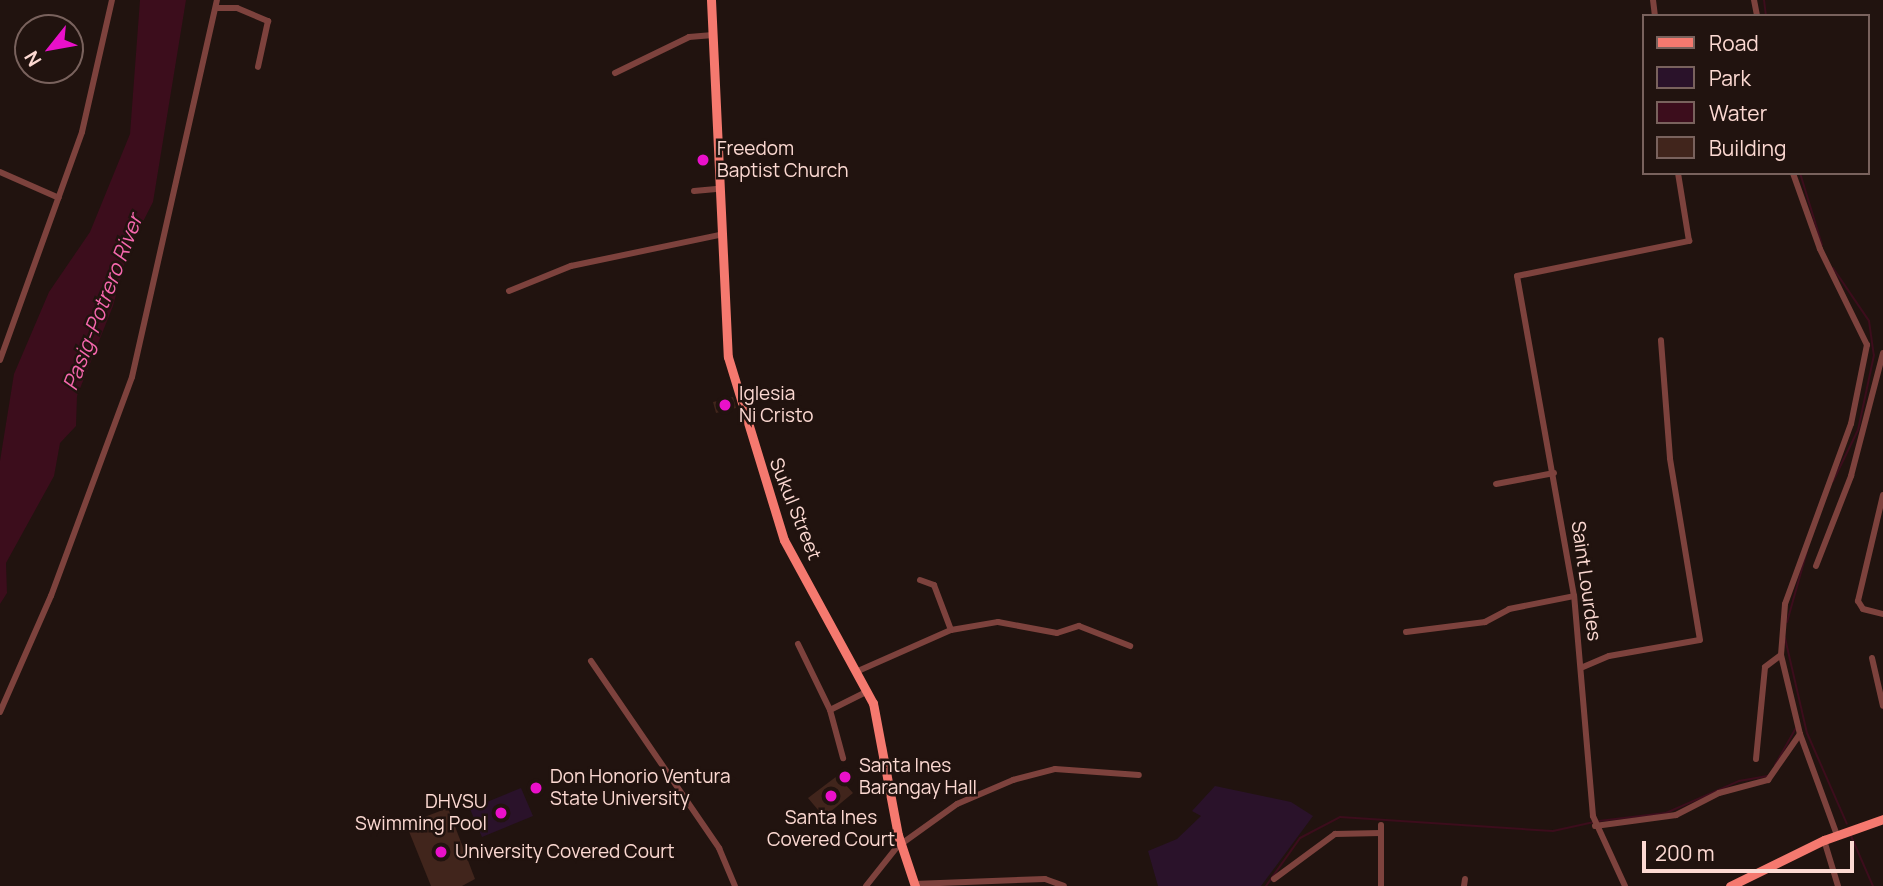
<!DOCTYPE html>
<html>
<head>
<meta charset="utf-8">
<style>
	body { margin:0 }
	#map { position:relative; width:1883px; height:886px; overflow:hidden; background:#21130f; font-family:Manrope,sans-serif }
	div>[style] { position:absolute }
	.green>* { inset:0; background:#2a122a }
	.water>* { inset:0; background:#3c0d1c }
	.stream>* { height:2px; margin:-1px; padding:0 1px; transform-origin:1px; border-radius:1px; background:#3c0d1c }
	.building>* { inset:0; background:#41251c }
	.street>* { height:6px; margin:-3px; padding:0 3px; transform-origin:3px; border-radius:3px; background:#7d423d }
	.secondary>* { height:9px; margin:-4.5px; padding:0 4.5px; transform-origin:4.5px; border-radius:4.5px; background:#f5796f }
	.dots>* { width:19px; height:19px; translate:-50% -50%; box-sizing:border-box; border:4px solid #21130f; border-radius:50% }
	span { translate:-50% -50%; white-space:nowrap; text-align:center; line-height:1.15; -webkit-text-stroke:5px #21130f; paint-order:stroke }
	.poi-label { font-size:19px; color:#fcd9d2 }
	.left { translate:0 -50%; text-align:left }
	.right { translate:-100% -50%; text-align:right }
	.street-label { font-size:19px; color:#fcd9d2 }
	.water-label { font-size:21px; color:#f567ad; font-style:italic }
	.legend { position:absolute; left:1642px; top:14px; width:228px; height:161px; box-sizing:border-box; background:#21130f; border:2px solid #79625d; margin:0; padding:9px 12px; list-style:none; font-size:21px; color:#fcd9d2 }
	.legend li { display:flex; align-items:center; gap:14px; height:35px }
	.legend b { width:35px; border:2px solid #79625d }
	.north { position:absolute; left:14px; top:14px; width:70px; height:70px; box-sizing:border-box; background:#21130f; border:2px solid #79625d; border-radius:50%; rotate:239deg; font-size:19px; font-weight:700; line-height:28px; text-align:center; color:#fcd9d2 }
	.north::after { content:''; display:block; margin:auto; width:24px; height:32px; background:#ea10ca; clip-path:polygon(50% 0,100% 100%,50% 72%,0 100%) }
	.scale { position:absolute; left:1642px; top:841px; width:212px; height:32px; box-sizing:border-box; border:4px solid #fcd9d2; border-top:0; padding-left:9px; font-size:21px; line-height:24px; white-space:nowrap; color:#fcd9d2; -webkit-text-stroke:5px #21130f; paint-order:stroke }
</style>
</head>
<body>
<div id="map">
	<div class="green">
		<div style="clip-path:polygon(1215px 786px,1291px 802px,1313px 816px,1261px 886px,1158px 886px,1148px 851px,1177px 839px,1201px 816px,1192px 811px)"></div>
		<div style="clip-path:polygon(521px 788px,533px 816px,482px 837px,470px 809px)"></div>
	</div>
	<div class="water">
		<div style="clip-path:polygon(140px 0,186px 0,153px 202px,128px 251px,113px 306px,77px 396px,76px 426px,60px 443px,54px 476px,6px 563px,7px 593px,0 604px,0 461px,14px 374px,49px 292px,90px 232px,130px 134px)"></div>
	</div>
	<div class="stream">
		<div style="left:1764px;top:0;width:16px;rotate:83deg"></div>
		<div style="left:1800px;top:173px;width:75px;rotate:73deg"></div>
		<div style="left:1833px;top:268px;width:64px;rotate:55.8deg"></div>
		<div style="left:1869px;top:321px;width:34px;rotate:82deg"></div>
		<div style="left:1874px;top:355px;width:77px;rotate:102deg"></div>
		<div style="left:1858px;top:430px;width:57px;rotate:116.1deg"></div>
		<div style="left:1787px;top:622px;width:74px;rotate:-74.3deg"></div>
		<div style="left:1785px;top:638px;width:98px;rotate:77deg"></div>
		<div style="left:1807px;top:733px;width:99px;rotate:66.3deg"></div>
		<div style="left:1775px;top:765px;width:43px;rotate:-60.4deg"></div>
		<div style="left:1599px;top:821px;width:67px;rotate:-6.8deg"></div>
		<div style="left:1666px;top:813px;width:80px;rotate:-23.7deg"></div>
		<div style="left:1739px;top:781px;width:29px;rotate:-10deg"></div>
		<div style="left:1851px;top:836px;width:55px;rotate:66.3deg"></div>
		<div style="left:1266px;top:886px;width:59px;rotate:-54.7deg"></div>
		<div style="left:1300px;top:838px;width:45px;rotate:-27.7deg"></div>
		<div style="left:1340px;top:817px;width:213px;rotate:3.8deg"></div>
		<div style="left:1553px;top:831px;width:42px;rotate:-12.4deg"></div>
	</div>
	<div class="building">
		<div style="clip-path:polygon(733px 397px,736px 408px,716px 413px,713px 402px)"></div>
		<div style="clip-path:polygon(845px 770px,852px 778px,845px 784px,853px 793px,824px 817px,808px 798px)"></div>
		<div style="clip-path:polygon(448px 808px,475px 879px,462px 886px,431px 886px,406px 824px)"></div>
	</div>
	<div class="street">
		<div style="left:1653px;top:0;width:16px;rotate:83deg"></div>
		<div style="left:1754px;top:0;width:16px;rotate:79deg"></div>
		<div style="left:216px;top:8px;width:21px"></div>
		<div style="left:237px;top:8px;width:34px;rotate:23deg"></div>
		<div style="left:268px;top:21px;width:47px;rotate:102.3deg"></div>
		<div style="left:615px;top:73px;width:82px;rotate:-25.9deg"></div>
		<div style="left:689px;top:37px;width:24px;rotate:-5deg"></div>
		<div style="left:0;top:172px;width:64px;rotate:23.8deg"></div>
		<div style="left:694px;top:191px;width:25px;rotate:-5deg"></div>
		<div style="left:509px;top:291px;width:67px;rotate:-22deg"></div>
		<div style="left:571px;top:266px;width:152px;rotate:-11.8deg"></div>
		<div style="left:0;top:360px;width:242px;rotate:-70.2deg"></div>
		<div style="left:82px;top:132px;width:135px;rotate:-77.2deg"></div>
		<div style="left:1496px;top:484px;width:59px;rotate:-10.7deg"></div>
		<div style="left:1883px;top:495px;width:109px;rotate:103.3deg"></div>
		<div style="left:1858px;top:601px;width:9px;rotate:58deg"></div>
		<div style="left:1863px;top:609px;width:21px;rotate:14deg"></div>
		<div style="left:1816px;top:566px;width:97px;rotate:-68.7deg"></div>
		<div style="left:1851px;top:476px;width:127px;rotate:-75.4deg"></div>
		<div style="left:920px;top:580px;width:15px;rotate:20deg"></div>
		<div style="left:934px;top:585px;width:48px;rotate:69.3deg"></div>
		<div style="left:1406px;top:632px;width:80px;rotate:-7.2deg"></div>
		<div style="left:1485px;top:622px;width:27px;rotate:-28deg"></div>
		<div style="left:1509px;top:609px;width:66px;rotate:-11.3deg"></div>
		<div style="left:798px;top:644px;width:73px;rotate:64.1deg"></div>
		<div style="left:830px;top:710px;width:50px;rotate:74.8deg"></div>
		<div style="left:1781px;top:655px;width:51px;rotate:-85.5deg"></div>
		<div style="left:1785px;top:604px;width:192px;rotate:-69.9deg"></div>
		<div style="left:1851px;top:424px;width:81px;rotate:-78.6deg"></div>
		<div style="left:1867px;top:345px;width:107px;rotate:-116.1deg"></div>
		<div style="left:1820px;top:249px;width:81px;rotate:-109.6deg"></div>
		<div style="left:1872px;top:658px;width:49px;rotate:77.1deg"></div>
		<div style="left:591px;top:661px;width:227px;rotate:55.6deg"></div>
		<div style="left:719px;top:848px;width:41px;rotate:67.2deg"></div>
		<div style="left:1583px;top:667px;width:28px;rotate:-23deg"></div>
		<div style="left:1609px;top:656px;width:92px;rotate:-10deg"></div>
		<div style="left:1700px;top:640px;width:184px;rotate:-99.4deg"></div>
		<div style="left:1670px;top:458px;width:118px;rotate:-94.4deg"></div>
		<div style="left:858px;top:671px;width:102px;rotate:-23.8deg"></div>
		<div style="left:951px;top:630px;width:48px;rotate:-9.7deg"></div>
		<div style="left:998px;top:622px;width:60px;rotate:10.6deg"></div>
		<div style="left:1057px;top:633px;width:23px;rotate:-18deg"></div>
		<div style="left:1079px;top:626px;width:55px;rotate:21.4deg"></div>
		<div style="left:830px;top:710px;width:42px;rotate:-26.6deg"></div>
		<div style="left:0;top:712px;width:127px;rotate:-66.3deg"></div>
		<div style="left:51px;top:596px;width:233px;rotate:-69.7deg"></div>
		<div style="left:132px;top:377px;width:386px;rotate:-77.3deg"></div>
		<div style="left:1756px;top:759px;width:92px;rotate:-84.4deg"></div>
		<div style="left:1765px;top:667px;width:20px;rotate:-37deg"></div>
		<div style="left:1781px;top:655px;width:81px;rotate:76.5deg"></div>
		<div style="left:1800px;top:734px;width:108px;rotate:69.9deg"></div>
		<div style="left:1595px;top:826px;width:82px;rotate:-7.7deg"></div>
		<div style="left:1676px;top:815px;width:48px;rotate:-27.1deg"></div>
		<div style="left:1719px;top:793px;width:51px;rotate:-14.9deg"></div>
		<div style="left:1768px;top:780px;width:56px;rotate:-55.2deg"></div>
		<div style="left:1824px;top:840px;width:48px;rotate:73.1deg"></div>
		<div style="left:1274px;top:879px;width:76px;rotate:-36.4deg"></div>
		<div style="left:1335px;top:834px;width:46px;rotate:-1.2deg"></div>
		<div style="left:914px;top:884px;width:131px;rotate:-2.2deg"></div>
		<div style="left:1045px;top:879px;width:20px;rotate:20deg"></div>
		<div style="left:866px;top:886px;width:50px;rotate:-51.5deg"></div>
		<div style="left:897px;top:847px;width:74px;rotate:-35.6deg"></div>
		<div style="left:957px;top:804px;width:61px;rotate:-23.2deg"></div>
		<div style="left:1013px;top:780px;width:43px;rotate:-14.7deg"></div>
		<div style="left:1055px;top:769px;width:84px;rotate:4.1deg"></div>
		<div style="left:1381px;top:886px;width:61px;rotate:-90deg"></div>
		<div style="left:1464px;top:886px;width:7px;rotate:-82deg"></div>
		<div style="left:1625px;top:886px;width:77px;rotate:-114.6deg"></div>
		<div style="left:1593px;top:816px;width:221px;rotate:-94.9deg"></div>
		<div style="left:1574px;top:596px;width:325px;rotate:-100.1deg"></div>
		<div style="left:1517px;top:276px;width:176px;rotate:-11.5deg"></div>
		<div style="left:1689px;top:241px;width:69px;rotate:-99.2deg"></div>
	</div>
	<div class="secondary">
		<div style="left:711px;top:0;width:357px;rotate:87.3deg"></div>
		<div style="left:728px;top:357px;width:191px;rotate:73deg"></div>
		<div style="left:784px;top:540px;width:186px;rotate:61.4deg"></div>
		<div style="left:873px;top:703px;width:134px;rotate:79.3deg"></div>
		<div style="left:898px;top:835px;width:54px;rotate:71.6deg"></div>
		<div style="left:1730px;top:886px;width:105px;rotate:-26.1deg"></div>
		<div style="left:1824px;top:840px;width:63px;rotate:-19.6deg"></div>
	</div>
	<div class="dots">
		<div style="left:703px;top:160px;background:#ea10ca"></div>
		<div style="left:725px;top:405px;background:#ea10ca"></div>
		<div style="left:845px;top:777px;background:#ea10ca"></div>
		<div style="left:536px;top:788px;background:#ea10ca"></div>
		<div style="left:831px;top:796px;background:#ea10ca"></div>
		<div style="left:501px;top:813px;background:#ea10ca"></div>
		<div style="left:441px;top:852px;background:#ea10ca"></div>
	</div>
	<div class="poi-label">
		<span class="left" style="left:717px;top:160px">Freedom<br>Baptist Church</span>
		<span class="left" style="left:739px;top:405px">Iglesia<br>Ni Cristo</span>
		<span class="left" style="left:859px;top:777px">Santa Ines<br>Barangay Hall</span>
		<span class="left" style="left:550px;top:788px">Don Honorio Ventura<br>State University</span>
		<span class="right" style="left:487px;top:813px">DHVSU<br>Swimming Pool</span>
		<span style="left:831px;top:829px">Santa Ines<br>Covered Court</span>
		<span class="left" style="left:455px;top:852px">University Covered Court</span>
	</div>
	<div class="street-label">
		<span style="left:795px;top:509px;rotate:68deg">Sukul Street</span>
		<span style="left:1586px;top:581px;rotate:82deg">Saint Lourdes</span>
	</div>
	<div class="water-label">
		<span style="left:102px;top:302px;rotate:-69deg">Pasig-Potrero River</span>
	</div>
	<ul class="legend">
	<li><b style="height:9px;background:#f5796f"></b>Road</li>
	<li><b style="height:19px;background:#2a122a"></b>Park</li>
	<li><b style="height:19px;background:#3c0d1c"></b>Water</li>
	<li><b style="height:19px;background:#41251c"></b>Building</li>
	</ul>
	<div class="north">N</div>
	<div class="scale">200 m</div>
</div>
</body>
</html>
